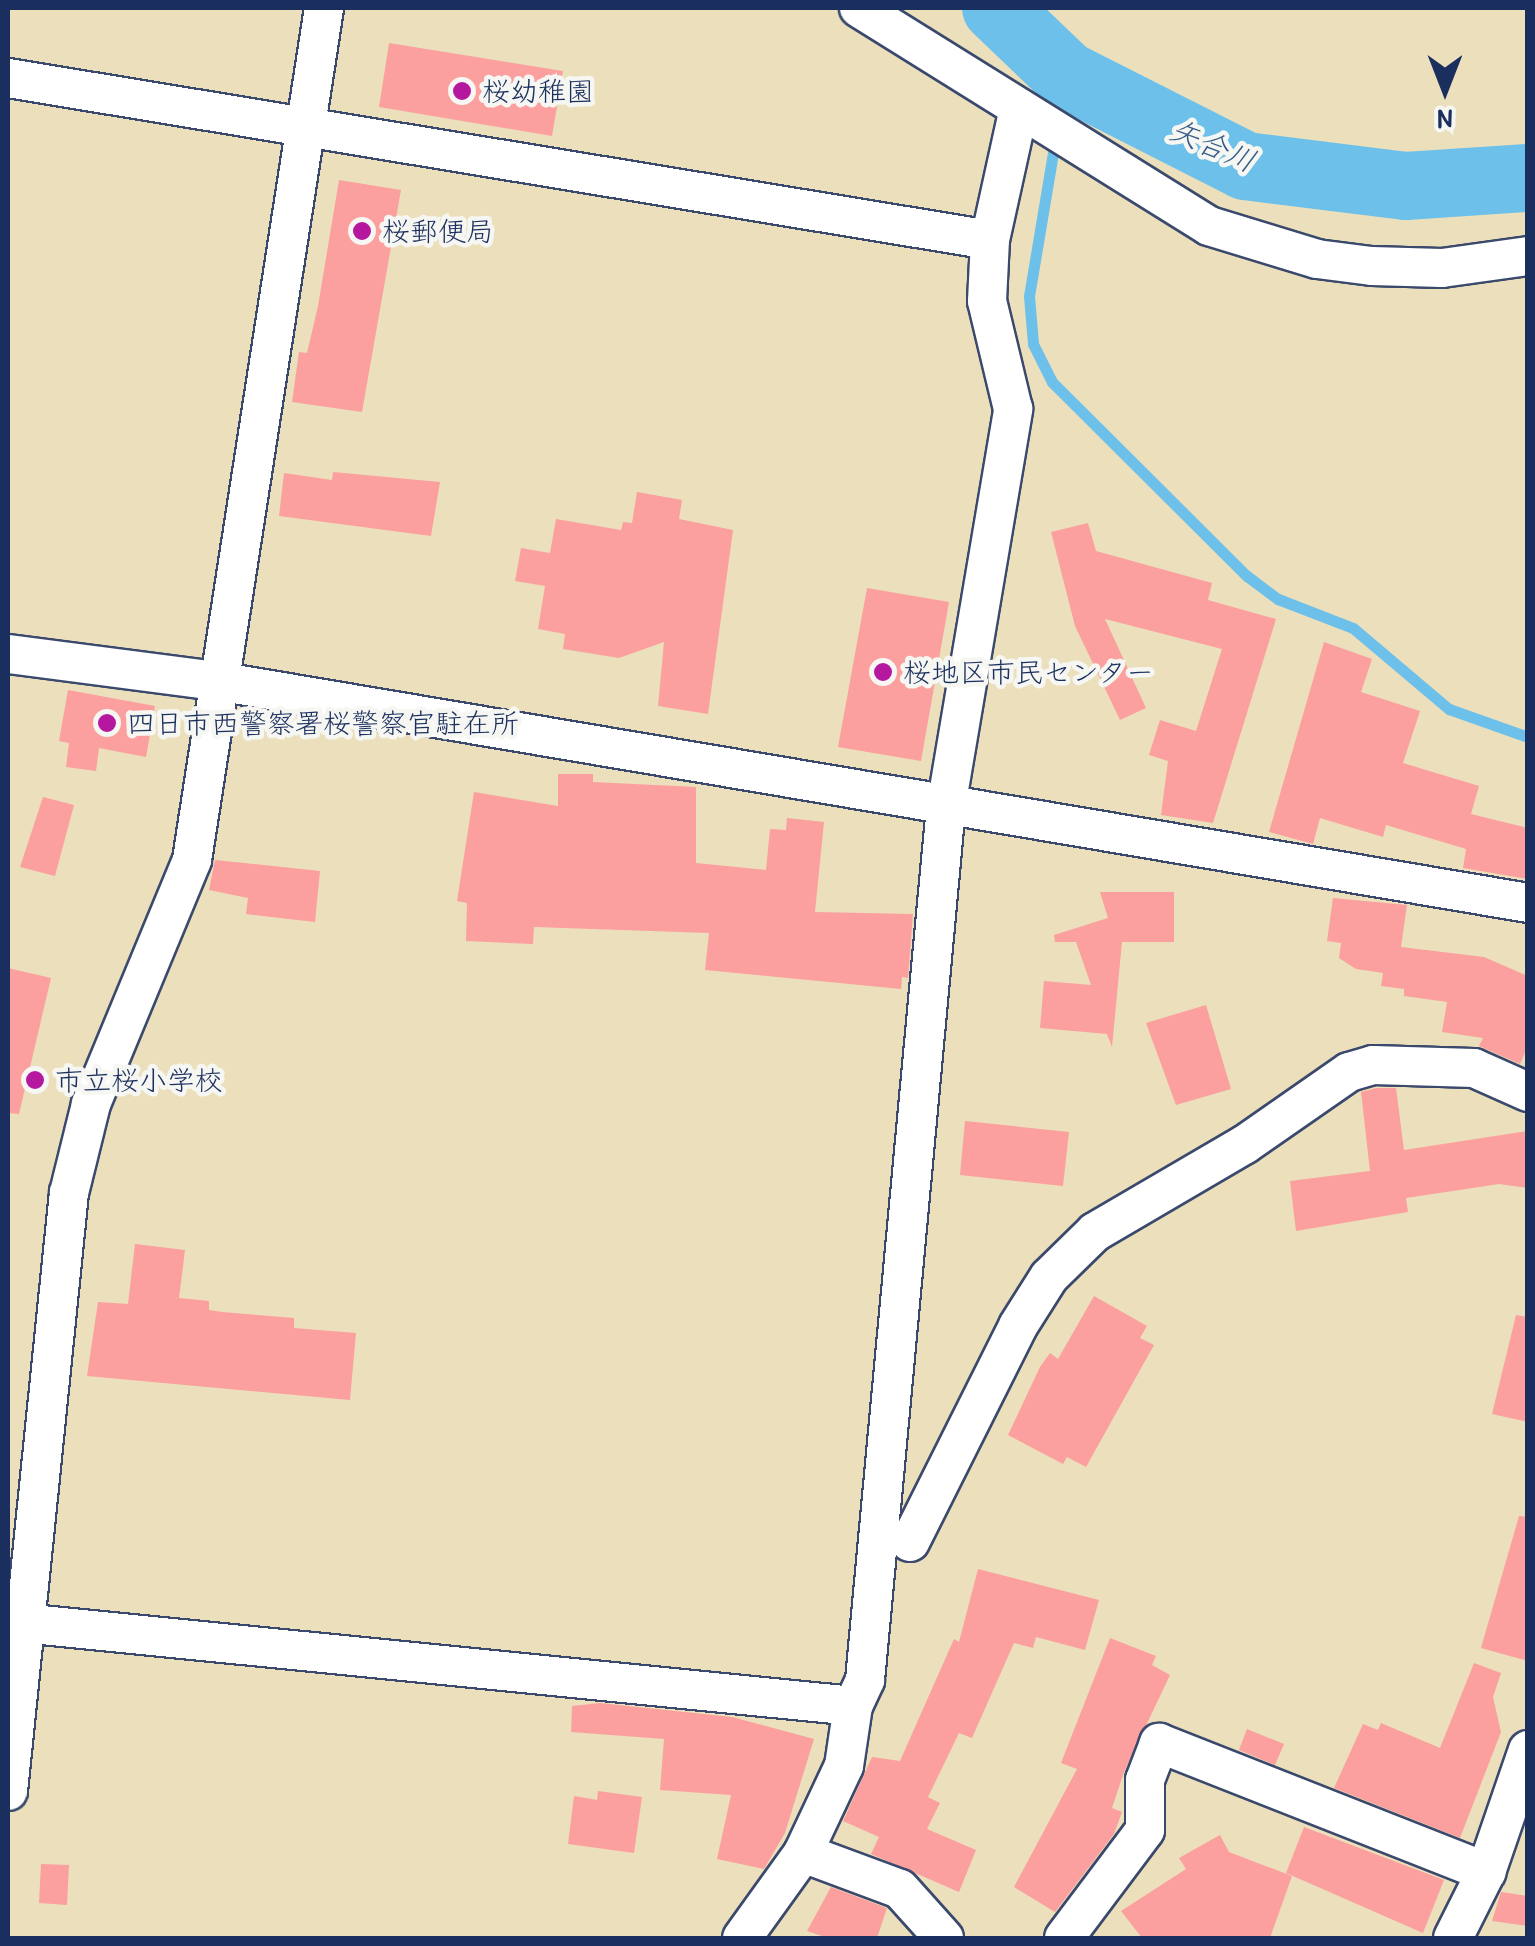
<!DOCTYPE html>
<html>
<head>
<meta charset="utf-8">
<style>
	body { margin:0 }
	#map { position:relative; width:1535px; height:1946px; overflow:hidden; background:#ebdfbc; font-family:"Patrick Hand","Klee One",sans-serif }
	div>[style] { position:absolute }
	.stream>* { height:11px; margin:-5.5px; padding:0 5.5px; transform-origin:5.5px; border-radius:5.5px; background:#6dc0e9 }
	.river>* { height:68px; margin:-34px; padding:0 34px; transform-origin:34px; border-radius:34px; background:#6dc0e9 }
	.building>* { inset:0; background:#fba09e }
	.roads { filter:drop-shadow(2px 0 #3a496c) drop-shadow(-2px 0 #3a496c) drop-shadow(0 2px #3a496c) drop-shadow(0 -2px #3a496c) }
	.minor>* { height:38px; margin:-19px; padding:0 19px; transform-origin:19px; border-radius:19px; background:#fff }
	.dots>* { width:28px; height:28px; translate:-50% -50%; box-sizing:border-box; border:5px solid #f6f6f2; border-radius:50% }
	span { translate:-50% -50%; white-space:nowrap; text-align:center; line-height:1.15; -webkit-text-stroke:9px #f6f6f2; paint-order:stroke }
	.poi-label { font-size:28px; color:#1b2f5e }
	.left { translate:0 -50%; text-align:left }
	.water-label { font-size:30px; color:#345a88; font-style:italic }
	.frame { position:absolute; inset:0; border:10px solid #1b2f5e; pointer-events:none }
	.north { position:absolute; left:1395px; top:40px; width:100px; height:100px; -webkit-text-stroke:8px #f6f6f2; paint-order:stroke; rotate:180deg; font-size:28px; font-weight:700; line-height:40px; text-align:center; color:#1b2f5e }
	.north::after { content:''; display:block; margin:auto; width:35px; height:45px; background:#1b2f5e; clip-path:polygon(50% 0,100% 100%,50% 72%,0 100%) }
</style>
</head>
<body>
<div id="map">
	<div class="stream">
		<div style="left:1066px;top:75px;width:224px;rotate:99.5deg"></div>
		<div style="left:1029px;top:296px;width:48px;rotate:85.2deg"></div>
		<div style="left:1033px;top:344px;width:42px;rotate:63.4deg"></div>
		<div style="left:1052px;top:382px;width:275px;rotate:44.9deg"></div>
		<div style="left:1247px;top:576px;width:39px;rotate:37deg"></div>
		<div style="left:1278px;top:599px;width:80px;rotate:21.1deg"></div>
		<div style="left:1353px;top:628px;width:126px;rotate:40.2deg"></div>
		<div style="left:1449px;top:709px;width:84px;rotate:19.5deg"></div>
	</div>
	<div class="river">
		<div style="left:996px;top:8px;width:97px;rotate:43.7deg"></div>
		<div style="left:1066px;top:75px;width:201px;rotate:26.9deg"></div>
		<div style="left:1245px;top:166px;width:162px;rotate:7.1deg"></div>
		<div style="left:1406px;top:186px;width:122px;rotate:-3.8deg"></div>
	</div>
	<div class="building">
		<div style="clip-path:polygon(389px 43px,563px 71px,552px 136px,379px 107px)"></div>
		<div style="clip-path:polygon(339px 180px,401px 190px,362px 412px,292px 402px,299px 352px,307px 353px,318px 306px)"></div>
		<div style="clip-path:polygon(333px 472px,440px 482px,431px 536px,279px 516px,284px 473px,332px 480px)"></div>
		<div style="clip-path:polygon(637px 492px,682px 500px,679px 519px,733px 530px,708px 714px,658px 706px,664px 642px,619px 658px,563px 649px,565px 634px,538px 629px,545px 586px,515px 581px,521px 548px,550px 553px,556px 519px,621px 530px,623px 522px,632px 523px)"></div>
		<div style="clip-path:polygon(1088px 523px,1096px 551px,1212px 583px,1208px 600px,1276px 619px,1213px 823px,1161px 815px,1168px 761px,1149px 755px,1160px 720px,1196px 731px,1222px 649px,1105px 619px,1146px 708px,1120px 720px,1075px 626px,1051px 532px)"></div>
		<div style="clip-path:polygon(867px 588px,949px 602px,921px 761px,838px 747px)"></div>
		<div style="clip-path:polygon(1324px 642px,1372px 659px,1361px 692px,1420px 711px,1403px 763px,1479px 786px,1471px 814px,1528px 828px,1528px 879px,1463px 868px,1466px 849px,1386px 825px,1383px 837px,1320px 818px,1313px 844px,1269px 832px)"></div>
		<div style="clip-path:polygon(68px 690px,155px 706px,146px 757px,99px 748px,96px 771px,66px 767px,69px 743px,59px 741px)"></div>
		<div style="clip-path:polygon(558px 774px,593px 774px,593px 782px,696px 787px,696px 863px,766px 870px,770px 829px,786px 830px,787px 818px,824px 822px,815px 912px,913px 914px,908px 978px,902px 977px,901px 989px,705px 970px,709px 933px,534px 927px,533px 944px,466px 941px,467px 903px,457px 901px,474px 792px,558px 806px)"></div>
		<div style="clip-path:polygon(43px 797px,74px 805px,55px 876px,20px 867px)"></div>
		<div style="clip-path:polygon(215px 860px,320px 871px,315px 922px,246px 914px,248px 898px,209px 890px)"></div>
		<div style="clip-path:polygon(1100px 892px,1174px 892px,1174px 942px,1122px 942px,1112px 1047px,1107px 1034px,1040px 1028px,1044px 981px,1091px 985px,1076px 942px,1055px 942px,1054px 935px,1108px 918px)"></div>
		<div style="clip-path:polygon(1333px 898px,1407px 905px,1401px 947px,1484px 957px,1528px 976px,1528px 1046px,1520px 1064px,1479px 1046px,1483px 1038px,1442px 1032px,1447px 1002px,1404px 996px,1404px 989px,1381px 986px,1383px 973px,1356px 969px,1339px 958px,1341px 943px,1327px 941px)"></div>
		<div style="clip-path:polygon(8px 968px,51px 978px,19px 1114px,8px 1113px)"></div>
		<div style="clip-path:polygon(1206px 1005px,1231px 1089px,1176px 1105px,1146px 1023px)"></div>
		<div style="clip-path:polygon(1376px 1088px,1396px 1088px,1404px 1150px,1528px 1131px,1528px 1188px,1499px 1184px,1406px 1198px,1408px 1212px,1296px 1231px,1290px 1181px,1370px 1171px,1361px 1092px)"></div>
		<div style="clip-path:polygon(965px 1121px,1069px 1132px,1063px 1186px,960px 1175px)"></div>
		<div style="clip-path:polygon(135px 1244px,185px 1250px,179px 1298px,209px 1301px,209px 1310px,222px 1312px,294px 1318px,294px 1328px,356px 1333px,350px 1400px,87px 1376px,98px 1302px,128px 1304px)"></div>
		<div style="clip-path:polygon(1094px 1296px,1147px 1326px,1140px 1338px,1154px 1345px,1086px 1467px,1067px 1457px,1063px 1464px,1008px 1435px,1040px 1367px,1050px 1353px,1058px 1359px)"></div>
		<div style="clip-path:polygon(1516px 1315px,1528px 1317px,1528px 1422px,1492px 1414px)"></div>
		<div style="clip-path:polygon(1519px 1516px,1528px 1517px,1528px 1661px,1481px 1648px)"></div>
		<div style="clip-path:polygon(978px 1569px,1099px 1600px,1085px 1650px,1036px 1637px,1033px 1648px,1014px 1643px,972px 1738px,959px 1733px,928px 1797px,940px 1803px,927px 1829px,976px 1850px,959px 1892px,871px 1854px,879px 1837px,843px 1821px,872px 1757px,900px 1761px,954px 1639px,959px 1642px)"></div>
		<div style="clip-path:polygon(1110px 1638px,1156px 1656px,1152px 1665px,1170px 1675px,1124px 1772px,1112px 1808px,1122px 1812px,1114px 1834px,1055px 1912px,1014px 1887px,1077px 1769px,1061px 1763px)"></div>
		<div style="clip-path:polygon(1474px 1663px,1501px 1673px,1493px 1697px,1501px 1732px,1460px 1838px,1334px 1788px,1363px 1724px,1378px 1730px,1381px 1723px,1440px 1748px)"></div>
		<div style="clip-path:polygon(600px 1703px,732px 1717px,814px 1739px,785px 1833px,764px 1869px,717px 1859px,731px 1795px,660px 1790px,664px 1739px,571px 1732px,572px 1706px)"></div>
		<div style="clip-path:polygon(1247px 1729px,1284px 1744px,1275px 1765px,1239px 1750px)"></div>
		<div style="clip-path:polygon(598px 1791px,642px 1797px,634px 1853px,568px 1844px,574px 1796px,597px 1800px)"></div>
		<div style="clip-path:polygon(1304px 1827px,1444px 1880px,1423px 1933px,1286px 1873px)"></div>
		<div style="clip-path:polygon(1220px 1835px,1229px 1852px,1292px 1876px,1270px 1938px,1142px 1938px,1121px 1911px,1186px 1869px,1179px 1858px)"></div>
		<div style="clip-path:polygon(41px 1864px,69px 1865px,67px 1905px,39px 1903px)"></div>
		<div style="clip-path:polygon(831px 1887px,887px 1908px,877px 1938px,828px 1938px,807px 1931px)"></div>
		<div style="clip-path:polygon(1501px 1892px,1528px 1896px,1528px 1926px,1492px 1921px)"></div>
	</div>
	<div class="roads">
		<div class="minor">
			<div style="left:859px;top:8px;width:412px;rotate:31.9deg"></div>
			<div style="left:1209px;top:226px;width:113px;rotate:17deg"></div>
			<div style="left:1317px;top:259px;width:55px;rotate:7.3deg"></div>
			<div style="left:1372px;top:266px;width:70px;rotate:1.6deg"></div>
			<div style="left:1442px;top:268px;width:87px;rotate:-7.9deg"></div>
			<div style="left:8px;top:78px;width:995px;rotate:9.37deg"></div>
			<div style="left:8px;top:654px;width:217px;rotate:7.4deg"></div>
			<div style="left:223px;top:682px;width:1324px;rotate:9.61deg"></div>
			<div style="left:910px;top:1542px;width:241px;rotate:-63.4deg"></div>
			<div style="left:1018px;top:1326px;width:58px;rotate:-57.7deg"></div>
			<div style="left:1049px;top:1277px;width:64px;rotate:-44.4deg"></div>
			<div style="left:1095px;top:1232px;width:173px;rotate:-30.3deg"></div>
			<div style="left:1244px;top:1145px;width:128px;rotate:-34.8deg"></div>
			<div style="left:1349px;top:1072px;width:25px;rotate:-16deg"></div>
			<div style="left:1373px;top:1065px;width:101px;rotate:1.7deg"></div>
			<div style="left:1474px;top:1068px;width:59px;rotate:24deg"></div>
			<div style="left:22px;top:1623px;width:835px;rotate:5.7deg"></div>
			<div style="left:8px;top:1791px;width:601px;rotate:-84.18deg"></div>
			<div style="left:69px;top:1193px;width:92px;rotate:-76.1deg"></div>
			<div style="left:91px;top:1104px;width:264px;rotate:-67.5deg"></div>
			<div style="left:192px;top:860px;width:862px;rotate:-81.19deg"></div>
			<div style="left:803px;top:1853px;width:103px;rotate:20.4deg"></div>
			<div style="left:900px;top:1889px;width:66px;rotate:48.1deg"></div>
			<div style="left:742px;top:1938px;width:105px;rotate:-54.3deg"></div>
			<div style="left:803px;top:1853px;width:96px;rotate:-64.8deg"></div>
			<div style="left:844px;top:1766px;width:61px;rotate:-81.5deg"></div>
			<div style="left:853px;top:1706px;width:29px;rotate:-65deg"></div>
			<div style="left:865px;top:1680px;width:877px;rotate:-84.7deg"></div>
			<div style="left:946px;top:807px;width:404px;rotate:-80.4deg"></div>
			<div style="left:1013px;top:409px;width:111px;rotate:-103.5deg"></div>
			<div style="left:987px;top:301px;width:61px;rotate:-87.2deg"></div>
			<div style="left:990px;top:240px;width:135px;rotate:-77.6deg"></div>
			<div style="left:1064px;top:1938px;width:135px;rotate:-53.1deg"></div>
			<div style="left:1145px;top:1830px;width:50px;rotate:-90deg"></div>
			<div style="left:1145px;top:1780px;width:40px;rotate:-69deg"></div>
			<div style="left:1159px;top:1743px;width:352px;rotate:21.5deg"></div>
			<div style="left:1453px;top:1938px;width:74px;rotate:-63.4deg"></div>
			<div style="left:1486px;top:1872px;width:129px;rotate:-71deg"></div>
		</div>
	</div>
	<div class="dots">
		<div style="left:462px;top:91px;background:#b5179e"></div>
		<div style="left:362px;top:231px;background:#b5179e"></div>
		<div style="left:883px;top:672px;background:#b5179e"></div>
		<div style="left:107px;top:723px;background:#b5179e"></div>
		<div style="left:35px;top:1080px;background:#b5179e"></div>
	</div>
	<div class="poi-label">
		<span class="left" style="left:482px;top:91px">桜幼稚園</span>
		<span class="left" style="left:382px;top:231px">桜郵便局</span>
		<span class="left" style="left:903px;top:672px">桜地区市民センター</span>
		<span class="left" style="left:127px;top:723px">四日市西警察署桜警察官駐在所</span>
		<span class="left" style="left:55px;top:1080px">市立桜小学校</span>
	</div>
	<div class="water-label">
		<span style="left:1213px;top:145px;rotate:23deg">矢合川</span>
	</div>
	<div class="frame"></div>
	<div class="north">N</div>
</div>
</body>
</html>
